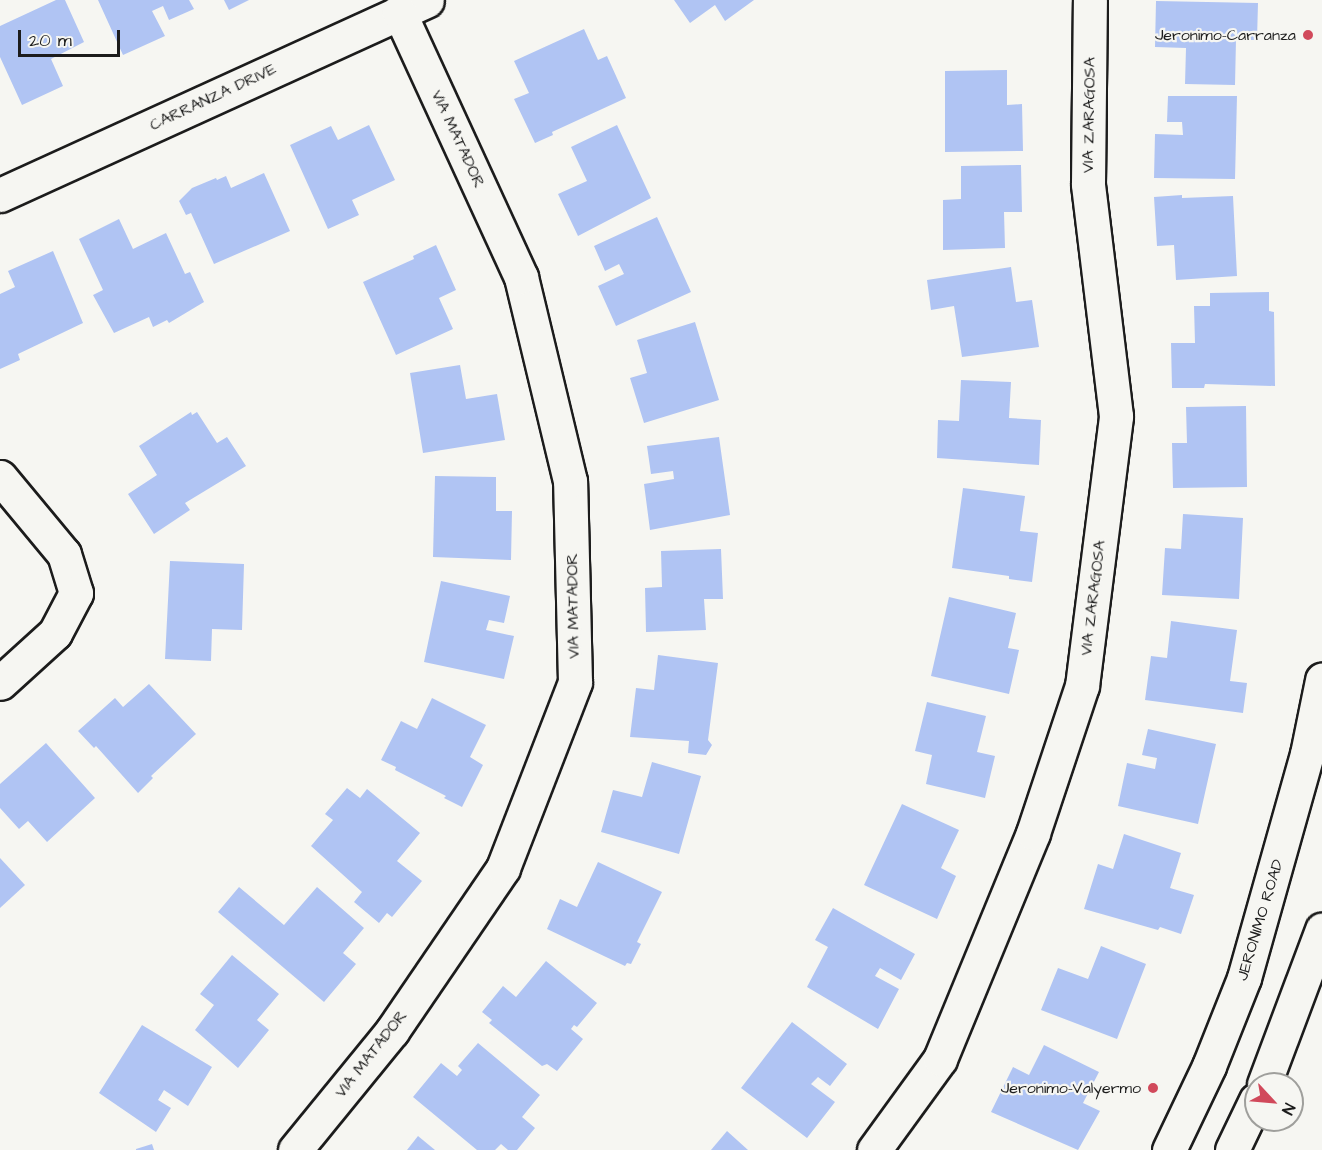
<!DOCTYPE html>
<html>
<head>
<meta charset="utf-8">
<style>
	body { margin:0 }
	#map { position:relative; width:1322px; height:1150px; overflow:hidden; background:#f6f6f2; font-family:"Architects Daughter",sans-serif }
	div>[style] { position:absolute }
	.building>* { inset:0; background:#b0c4f3 }
	.roads { filter:drop-shadow(2px 0 #1c1c1c) drop-shadow(-2px 0 #1c1c1c) drop-shadow(0 2px #1c1c1c) drop-shadow(0 -2px #1c1c1c) }
	.minor>* { height:33px; margin:-16.5px; padding:0 16.5px; transform-origin:16.5px; border-radius:16.5px; background:#f6f6f2 }
	.secondary>* { height:33px; margin:-16.5px; padding:0 16.5px; transform-origin:16.5px; border-radius:16.5px; background:#f6f6f2 }
	.dots>* { width:16px; height:16px; translate:-50% -50%; box-sizing:border-box; border:3px solid #f6f6f2; border-radius:50% }
	span { translate:-50% -50%; white-space:nowrap; text-align:center; line-height:1.15; -webkit-text-stroke:4.5px #f6f6f2; paint-order:stroke }
	.poi-label { font-size:16px; color:#1c1c1c }
	.right { translate:-100% -50%; text-align:right }
	.street-label { font-size:16px; color:#1c1c1c }
	.north { position:absolute; left:1244px; top:1072px; width:60px; height:60px; box-sizing:border-box; background:#f6f6f2; border:2px solid #9f9f9c; border-radius:50%; rotate:116deg; font-size:16px; font-weight:700; line-height:24px; text-align:center; color:#1c1c1c }
	.north::after { content:''; display:block; margin:auto; width:21px; height:27px; background:#d1495b; clip-path:polygon(50% 0,100% 100%,50% 72%,0 100%) }
	.scale { position:absolute; left:18px; top:30px; width:102px; height:27px; box-sizing:border-box; border:3px solid #1c1c1c; border-top:0; padding-left:8px; font-size:18px; line-height:21px; white-space:nowrap; color:#1c1c1c; -webkit-text-stroke:4px #f6f6f2; paint-order:stroke }
</style>
</head>
<body>
<div id="map">
	<div class="building">
		<div style="clip-path:polygon(56px 0,65px 0,84px 42px,51px 59px,63px 86px,22px 105px,0 57px,0 26px)"></div>
		<div style="clip-path:polygon(98px 0,189px 0,194px 9px,169px 20px,163px 6px,152px 11px,165px 36px,123px 55px)"></div>
		<div style="clip-path:polygon(224px 0,249px 0,229px 10px)"></div>
		<div style="clip-path:polygon(674px 0,754px 0,725px 21px,715px 5px,690px 23px)"></div>
		<div style="clip-path:polygon(1156px 1px,1258px 3px,1257px 40px,1236px 40px,1235px 85px,1185px 84px,1186px 48px,1155px 47px)"></div>
		<div style="clip-path:polygon(584px 29px,598px 60px,607px 56px,626px 98px,552px 132px,553px 135px,535px 143px,514px 99px,529px 93px,514px 61px)"></div>
		<div style="clip-path:polygon(1007px 70px,1007px 105px,1022px 104px,1023px 151px,945px 152px,945px 71px)"></div>
		<div style="clip-path:polygon(1168px 96px,1237px 96px,1235px 179px,1154px 178px,1155px 134px,1183px 135px,1182px 122px,1167px 122px)"></div>
		<div style="clip-path:polygon(369px 125px,395px 180px,352px 200px,359px 215px,328px 229px,290px 145px,331px 126px,338px 140px)"></div>
		<div style="clip-path:polygon(617px 125px,651px 198px,578px 236px,558px 194px,587px 181px,571px 147px)"></div>
		<div style="clip-path:polygon(1021px 165px,1022px 212px,1004px 212px,1005px 248px,943px 250px,943px 200px,961px 199px,961px 166px)"></div>
		<div style="clip-path:polygon(264px 173px,290px 231px,214px 264px,191px 213px,186px 215px,179px 201px,192px 188px,216px 178px,217px 180px,226px 176px,231px 188px)"></div>
		<div style="clip-path:polygon(1182px 195px,1182px 198px,1233px 196px,1237px 276px,1176px 280px,1174px 245px,1157px 246px,1154px 197px)"></div>
		<div style="clip-path:polygon(657px 217px,691px 292px,616px 326px,598px 286px,624px 274px,619px 264px,605px 271px,594px 246px)"></div>
		<div style="clip-path:polygon(119px 219px,133px 249px,166px 233px,185px 274px,190px 272px,204px 302px,169px 323px,167px 320px,153px 327px,149px 317px,114px 333px,93px 295px,103px 290px,79px 239px)"></div>
		<div style="clip-path:polygon(436px 245px,456px 290px,439px 298px,453px 329px,396px 355px,363px 282px,414px 259px,413px 256px)"></div>
		<div style="clip-path:polygon(53px 251px,83px 323px,18px 354px,20px 360px,0 369px,0 294px,15px 287px,8px 271px)"></div>
		<div style="clip-path:polygon(1011px 267px,1016px 302px,1032px 300px,1039px 347px,962px 357px,954px 306px,931px 310px,927px 280px)"></div>
		<div style="clip-path:polygon(1269px 292px,1269px 311px,1274px 312px,1275px 386px,1205px 384px,1204px 388px,1172px 388px,1171px 343px,1195px 343px,1194px 306px,1210px 306px,1210px 293px)"></div>
		<div style="clip-path:polygon(695px 322px,719px 400px,644px 423px,630px 378px,647px 373px,637px 340px)"></div>
		<div style="clip-path:polygon(460px 365px,466px 399px,497px 394px,505px 440px,423px 453px,410px 373px)"></div>
		<div style="clip-path:polygon(961px 380px,1011px 382px,1009px 418px,1041px 420px,1039px 465px,937px 458px,938px 420px,959px 421px)"></div>
		<div style="clip-path:polygon(1246px 406px,1247px 487px,1173px 488px,1172px 443px,1187px 443px,1186px 407px)"></div>
		<div style="clip-path:polygon(191px 412px,192px 415px,197px 412px,217px 443px,227px 437px,246px 466px,185px 503px,190px 510px,154px 534px,128px 494px,157px 475px,139px 446px)"></div>
		<div style="clip-path:polygon(719px 437px,730px 515px,650px 530px,644px 484px,674px 479px,673px 471px,651px 474px,647px 446px)"></div>
		<div style="clip-path:polygon(435px 476px,496px 477px,496px 511px,512px 511px,511px 560px,433px 557px)"></div>
		<div style="clip-path:polygon(963px 488px,1025px 496px,1020px 531px,1038px 533px,1032px 582px,1009px 579px,1009px 576px,952px 568px)"></div>
		<div style="clip-path:polygon(1183px 514px,1243px 518px,1239px 599px,1162px 595px,1165px 548px,1181px 549px)"></div>
		<div style="clip-path:polygon(721px 549px,723px 599px,704px 599px,706px 630px,646px 632px,645px 588px,662px 587px,661px 551px)"></div>
		<div style="clip-path:polygon(170px 561px,244px 564px,242px 630px,212px 629px,211px 661px,165px 659px)"></div>
		<div style="clip-path:polygon(441px 581px,510px 596px,504px 623px,489px 620px,486px 630px,514px 636px,504px 679px,424px 662px)"></div>
		<div style="clip-path:polygon(949px 597px,1016px 613px,1008px 648px,1019px 650px,1009px 694px,931px 676px)"></div>
		<div style="clip-path:polygon(1171px 621px,1237px 630px,1230px 681px,1247px 683px,1243px 713px,1145px 700px,1151px 656px,1167px 658px)"></div>
		<div style="clip-path:polygon(658px 655px,718px 663px,708px 740px,712px 745px,706px 755px,688px 753px,689px 741px,630px 737px,636px 688px,654px 690px)"></div>
		<div style="clip-path:polygon(149px 684px,196px 734px,151px 776px,153px 778px,138px 793px,96px 746px,94px 748px,78px 731px,115px 698px,123px 707px)"></div>
		<div style="clip-path:polygon(432px 698px,486px 725px,470px 757px,483px 765px,462px 807px,444px 798px,446px 796px,395px 770px,396px 767px,381px 760px,401px 721px,417px 729px)"></div>
		<div style="clip-path:polygon(927px 702px,986px 716px,977px 752px,995px 756px,985px 798px,926px 784px,932px 755px,915px 751px)"></div>
		<div style="clip-path:polygon(1148px 729px,1216px 744px,1198px 824px,1118px 806px,1127px 763px,1155px 769px,1157px 758px,1142px 755px)"></div>
		<div style="clip-path:polygon(46px 743px,95px 798px,47px 842px,28px 821px,19px 829px,0 808px,0 784px)"></div>
		<div style="clip-path:polygon(652px 762px,701px 776px,679px 854px,601px 832px,613px 790px,642px 797px)"></div>
		<div style="clip-path:polygon(347px 788px,360px 798px,367px 789px,420px 833px,397px 861px,422px 881px,392px 917px,387px 913px,379px 923px,354px 902px,362px 892px,311px 846px,333px 820px,325px 814px)"></div>
		<div style="clip-path:polygon(902px 804px,959px 830px,941px 868px,956px 876px,937px 919px,864px 885px)"></div>
		<div style="clip-path:polygon(1124px 834px,1181px 853px,1170px 888px,1194px 895px,1181px 934px,1160px 927px,1158px 930px,1084px 909px,1098px 864px,1113px 869px)"></div>
		<div style="clip-path:polygon(0 858px,25px 885px,0 908px)"></div>
		<div style="clip-path:polygon(598px 862px,662px 892px,637px 942px,641px 944px,631px 964px,627px 963px,625px 966px,547px 929px,560px 899px,577px 907px)"></div>
		<div style="clip-path:polygon(239px 887px,284px 925px,317px 887px,364px 928px,343px 953px,356px 964px,324px 1002px,218px 912px)"></div>
		<div style="clip-path:polygon(833px 908px,915px 954px,901px 980px,880px 968px,875px 976px,899px 989px,878px 1029px,807px 987px,828px 947px,815px 940px)"></div>
		<div style="clip-path:polygon(1101px 946px,1146px 964px,1117px 1039px,1041px 1010px,1058px 968px,1088px 979px)"></div>
		<div style="clip-path:polygon(232px 955px,279px 994px,257px 1020px,269px 1030px,238px 1068px,195px 1030px,214px 1005px,200px 994px)"></div>
		<div style="clip-path:polygon(546px 961px,597px 1003px,577px 1027px,574px 1025px,571px 1029px,583px 1039px,557px 1071px,547px 1064px,542px 1066px,489px 1023px,492px 1020px,482px 1012px,503px 986px,516px 997px)"></div>
		<div style="clip-path:polygon(792px 1022px,847px 1064px,830px 1086px,818px 1077px,811px 1084px,835px 1102px,807px 1138px,741px 1088px)"></div>
		<div style="clip-path:polygon(142px 1025px,212px 1067px,188px 1106px,164px 1090px,158px 1100px,171px 1108px,156px 1132px,99px 1093px)"></div>
		<div style="clip-path:polygon(478px 1043px,540px 1095px,522px 1117px,535px 1128px,517px 1150px,508px 1150px,501px 1144px,495px 1150px,477px 1150px,413px 1097px,441px 1063px,457px 1076px,462px 1070px,458px 1066px)"></div>
		<div style="clip-path:polygon(1044px 1045px,1099px 1072px,1083px 1103px,1100px 1111px,1078px 1150px,991px 1112px,1013px 1067px,1029px 1075px)"></div>
		<div style="clip-path:polygon(727px 1131px,748px 1150px,711px 1150px)"></div>
		<div style="clip-path:polygon(418px 1136px,435px 1150px,407px 1150px)"></div>
		<div style="clip-path:polygon(152px 1144px,154px 1150px,136px 1150px,136px 1149px)"></div>
	</div>
	<div class="roads">
		<div class="minor">
			<div style="left:0;top:195px;width:469px;rotate:-24.5deg"></div>
			<div style="left:0;top:477px;width:100px;rotate:50.3deg"></div>
			<div style="left:64px;top:554px;width:41px;rotate:72.9deg"></div>
			<div style="left:76px;top:593px;width:45px;rotate:117.7deg"></div>
			<div style="left:55px;top:633px;width:74px;rotate:137.7deg"></div>
			<div style="left:295px;top:1150px;width:154px;rotate:-50.8deg"></div>
			<div style="left:392px;top:1031px;width:197px;rotate:-55.7deg"></div>
			<div style="left:503px;top:868px;width:199px;rotate:-68.8deg"></div>
			<div style="left:575px;top:682px;width:201px;rotate:-91.4deg"></div>
			<div style="left:570px;top:481px;width:210px;rotate:-103.5deg"></div>
			<div style="left:521px;top:277px;width:292px;rotate:-114.7deg"></div>
			<div style="left:874px;top:1150px;width:112px;rotate:-54deg"></div>
			<div style="left:940px;top:1059px;width:244px;rotate:-67.6deg"></div>
			<div style="left:1033px;top:833px;width:155px;rotate:-71.6deg"></div>
			<div style="left:1082px;top:686px;width:272px;rotate:-82.8deg"></div>
			<div style="left:1116px;top:416px;width:234px;rotate:-96.9deg"></div>
			<div style="left:1088px;top:184px;width:184px;rotate:-89.4deg"></div>
		</div>
		<div class="secondary">
			<div style="left:1264px;top:1084px;width:165px;rotate:-69.4deg"></div>
			<div style="left:1169px;top:1150px;width:93px;rotate:-64.5deg"></div>
			<div style="left:1209px;top:1066px;width:95px;rotate:-68.3deg"></div>
			<div style="left:1244px;top:978px;width:233px;rotate:-74.3deg"></div>
			<div style="left:1307px;top:754px;width:76px;rotate:-78.5deg"></div>
			<div style="left:1232px;top:1150px;width:55px;rotate:-64.4deg"></div>
		</div>
	</div>
	<div class="dots">
		<div style="left:1308px;top:35px;background:#d1495b"></div>
		<div style="left:1153px;top:1088px;background:#d1495b"></div>
	</div>
	<div class="poi-label">
		<span class="right" style="left:1296px;top:35px">Jeronimo-Carranza</span>
		<span class="right" style="left:1141px;top:1088px">Jeronimo-Valyermo</span>
	</div>
	<div class="street-label">
		<span style="left:213px;top:97px;rotate:-25deg">CARRANZA DRIVE</span>
		<span style="left:1089px;top:115px;rotate:-89deg">VIA ZARAGOSA</span>
		<span style="left:458px;top:139px;rotate:65deg">VIA MATADOR</span>
		<span style="left:1093px;top:598px;rotate:-83deg">VIA ZARAGOSA</span>
		<span style="left:573px;top:606px;rotate:-91deg">VIA MATADOR</span>
		<span style="left:1260px;top:920px;rotate:-73deg">JERONIMO ROAD</span>
		<span style="left:371px;top:1054px;rotate:-52deg">VIA MATADOR</span>
	</div>
	<div class="north">N</div>
	<div class="scale">20 m</div>
</div>
</body>
</html>
